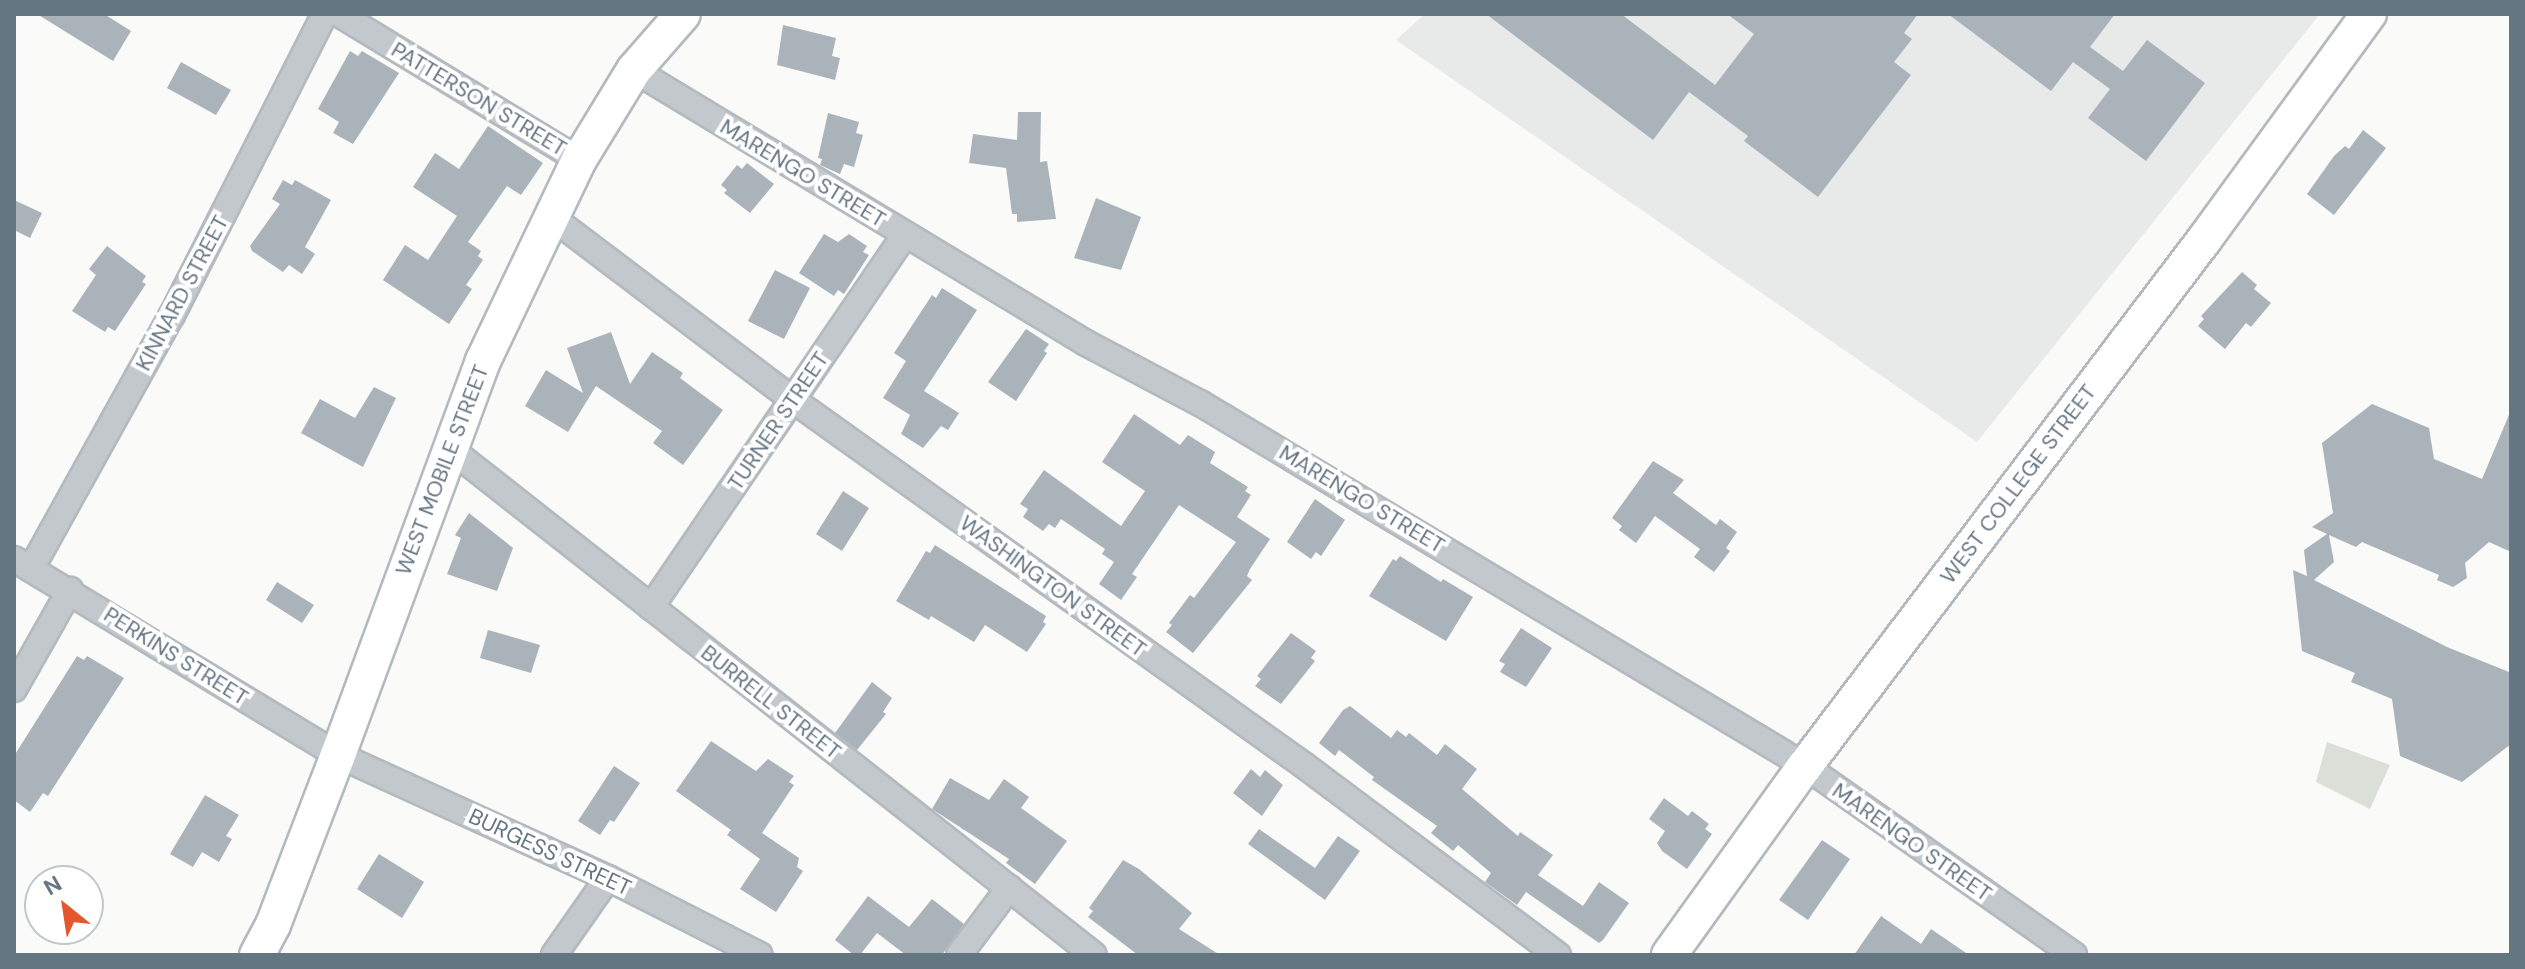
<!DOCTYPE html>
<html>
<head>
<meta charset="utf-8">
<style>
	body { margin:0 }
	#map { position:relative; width:2525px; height:969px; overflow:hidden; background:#fafaf8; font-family:"DM Sans",sans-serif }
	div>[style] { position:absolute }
	.built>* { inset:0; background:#e8e9e9 }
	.green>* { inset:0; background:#dadfd7 }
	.building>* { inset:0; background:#aab3b9 }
	.roads { filter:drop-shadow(2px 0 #b3babf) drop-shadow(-2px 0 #b3babf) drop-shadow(0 2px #b3babf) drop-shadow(0 -2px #b3babf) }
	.street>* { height:24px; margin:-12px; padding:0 12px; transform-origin:12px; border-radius:12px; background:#c3c8cc }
	.secondary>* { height:34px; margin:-17px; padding:0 17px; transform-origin:17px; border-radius:17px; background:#fff }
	span { translate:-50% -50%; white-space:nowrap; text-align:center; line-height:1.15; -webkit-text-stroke:8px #fff; paint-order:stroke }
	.street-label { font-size:22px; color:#657683 }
	.frame { position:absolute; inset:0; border:16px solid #657683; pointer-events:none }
	.north { position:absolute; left:24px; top:865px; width:80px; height:80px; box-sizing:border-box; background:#fff; border:2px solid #c1c8cd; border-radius:50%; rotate:330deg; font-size:22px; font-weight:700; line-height:32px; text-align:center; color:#657683 }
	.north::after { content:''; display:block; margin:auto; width:28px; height:36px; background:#e4572e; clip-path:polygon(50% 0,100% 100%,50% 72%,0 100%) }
</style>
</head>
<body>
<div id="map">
	<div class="built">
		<div style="clip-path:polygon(1425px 14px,2320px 14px,1977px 442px,1396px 40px)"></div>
	</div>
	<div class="green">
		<div style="clip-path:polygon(2327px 742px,2390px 765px,2370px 809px,2316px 782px)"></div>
	</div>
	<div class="building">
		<div style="clip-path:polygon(37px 14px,104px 14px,131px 31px,113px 61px)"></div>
		<div style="clip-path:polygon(1486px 14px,1621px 14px,1715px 85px,1754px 34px,1727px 14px,1918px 14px,1904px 33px,1912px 39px,1894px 62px,1911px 75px,1818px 197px,1744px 141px,1748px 136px,1689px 92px,1653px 140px)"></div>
		<div style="clip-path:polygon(1948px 14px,2115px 14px,2090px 47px,2123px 71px,2147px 40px,2205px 83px,2146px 161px,2088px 118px,2110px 89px,2073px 62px,2051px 91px)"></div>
		<div style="clip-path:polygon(783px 25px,836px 38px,832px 56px,840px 58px,835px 80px,777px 65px)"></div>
		<div style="clip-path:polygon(350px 51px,358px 56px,362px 51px,399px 73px,353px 144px,333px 133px,339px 122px,318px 109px)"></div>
		<div style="clip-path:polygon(181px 62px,231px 90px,216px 115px,167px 88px)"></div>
		<div style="clip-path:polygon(1018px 112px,1041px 112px,1040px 162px,1047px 161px,1056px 219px,1017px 222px,1017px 214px,1012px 214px,1006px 168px,969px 163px,973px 134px,1017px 140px)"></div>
		<div style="clip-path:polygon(828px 113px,859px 122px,856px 133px,863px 135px,854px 167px,844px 164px,840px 174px,820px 165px,822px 159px,818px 158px)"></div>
		<div style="clip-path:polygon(488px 126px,543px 163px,521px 195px,507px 186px,468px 242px,481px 251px,478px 256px,483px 260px,466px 285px,472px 289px,449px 324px,383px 280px,405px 245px,428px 260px,457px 216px,413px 187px,435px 153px,459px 169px)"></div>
		<div style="clip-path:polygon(2363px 130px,2386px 148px,2334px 215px,2307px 194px,2334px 156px,2345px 146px,2349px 149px)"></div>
		<div style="clip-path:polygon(747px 163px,774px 184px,750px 213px,724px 193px,727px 190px,721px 185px,737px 165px,742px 169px)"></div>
		<div style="clip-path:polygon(283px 180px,292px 185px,295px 180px,331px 200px,305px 247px,315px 254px,302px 274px,289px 265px,283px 272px,252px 251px,250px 246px,280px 204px,272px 199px)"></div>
		<div style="clip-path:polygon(1096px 198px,1141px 217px,1121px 270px,1074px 258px)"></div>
		<div style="clip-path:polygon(14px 200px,42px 213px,30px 238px,14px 230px)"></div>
		<div style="clip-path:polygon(824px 234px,838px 242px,849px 234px,867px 246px,863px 252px,869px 255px,844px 294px,838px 290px,834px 296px,799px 273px)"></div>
		<div style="clip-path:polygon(107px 246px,146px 276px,142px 282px,146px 284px,115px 331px,108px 327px,105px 332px,72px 311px,96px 275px,89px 269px)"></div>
		<div style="clip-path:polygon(775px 270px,810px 288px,784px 339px,748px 321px)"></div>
		<div style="clip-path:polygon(2242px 272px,2257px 285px,2254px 289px,2271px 303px,2251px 327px,2246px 323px,2225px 349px,2198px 326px,2204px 319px,2201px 316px)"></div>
		<div style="clip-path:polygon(942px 288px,977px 310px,924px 391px,959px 413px,948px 430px,941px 426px,923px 448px,901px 434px,910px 415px,883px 398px,906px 361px,894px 353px,932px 295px,936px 298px)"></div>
		<div style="clip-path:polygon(1026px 329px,1049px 344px,1044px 351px,1047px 353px,1016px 401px,988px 382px)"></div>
		<div style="clip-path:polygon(611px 332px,630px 384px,652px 352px,683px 373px,680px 378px,723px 410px,683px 465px,653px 443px,662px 431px,596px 386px,568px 432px,525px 406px,546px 370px,583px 393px,567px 348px)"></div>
		<div style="clip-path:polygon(374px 387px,396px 398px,363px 467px,301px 433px,320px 399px,355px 418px)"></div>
		<div style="clip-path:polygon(2372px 404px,2429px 428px,2434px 459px,2482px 479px,2511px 410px,2511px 552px,2489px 542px,2465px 563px,2467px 578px,2453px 587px,2437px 580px,2439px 575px,2362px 542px,2356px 547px,2329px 535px,2334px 562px,2314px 580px,2447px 647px,2509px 672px,2511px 744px,2462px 782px,2400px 756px,2392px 699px,2351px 682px,2355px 673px,2302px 651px,2293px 570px,2307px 576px,2304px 550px,2327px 534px,2312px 527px,2333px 513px,2322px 443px)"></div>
		<div style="clip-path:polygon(1134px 414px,1180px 445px,1188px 435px,1215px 452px,1210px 463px,1248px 487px,1245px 491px,1251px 495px,1237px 517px,1270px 539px,1250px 569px,1247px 576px,1252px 580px,1193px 653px,1166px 632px,1172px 625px,1169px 623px,1190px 595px,1194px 598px,1236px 542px,1179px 505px,1132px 574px,1137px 577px,1121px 600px,1099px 584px,1114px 562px,1102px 554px,1105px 549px,1061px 519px,1055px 528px,1049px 524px,1043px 531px,1023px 517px,1028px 509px,1020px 504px,1044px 470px,1121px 526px,1145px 491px,1102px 462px)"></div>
		<div style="clip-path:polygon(1653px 461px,1684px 480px,1673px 493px,1716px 525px,1720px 519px,1737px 532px,1726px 548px,1730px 551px,1714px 572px,1694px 557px,1700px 549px,1655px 516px,1636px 543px,1619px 530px,1622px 526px,1612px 518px)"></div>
		<div style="clip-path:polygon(843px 491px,869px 508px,842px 551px,816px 534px)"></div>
		<div style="clip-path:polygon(1315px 499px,1345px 520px,1321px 556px,1316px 552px,1311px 559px,1287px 542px)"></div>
		<div style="clip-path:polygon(469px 513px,513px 548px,497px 591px,447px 574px,461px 538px,455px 535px)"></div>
		<div style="clip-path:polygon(935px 545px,1046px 616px,1043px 622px,1046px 624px,1027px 652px,985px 625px,974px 642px,931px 616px,929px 620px,896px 601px,926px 551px,930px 553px)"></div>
		<div style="clip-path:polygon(1400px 556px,1441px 582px,1443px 579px,1473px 597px,1446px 641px,1369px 596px,1393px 559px,1396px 561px)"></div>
		<div style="clip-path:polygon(277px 582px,314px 605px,302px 623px,266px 600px)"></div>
		<div style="clip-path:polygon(1521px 628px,1552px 648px,1526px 687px,1500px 672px,1505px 664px,1499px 661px)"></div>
		<div style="clip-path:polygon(488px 630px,540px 645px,531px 673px,480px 658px)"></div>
		<div style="clip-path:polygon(1291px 633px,1316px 651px,1311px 658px,1315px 661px,1281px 704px,1255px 686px,1261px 679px,1257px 676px)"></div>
		<div style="clip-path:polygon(77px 656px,84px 660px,87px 656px,124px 678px,48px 796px,43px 793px,30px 812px,14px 800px,14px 756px)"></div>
		<div style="clip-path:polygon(872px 682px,892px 698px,883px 712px,886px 714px,857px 750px,835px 733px)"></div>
		<div style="clip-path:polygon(1350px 706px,1391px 738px,1397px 730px,1406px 737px,1409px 733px,1437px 755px,1445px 744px,1477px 769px,1462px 789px,1518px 836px,1520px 832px,1553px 855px,1538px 875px,1583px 906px,1599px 882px,1629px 903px,1603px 940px,1599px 943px,1526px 892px,1517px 905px,1485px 882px,1491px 873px,1458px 845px,1453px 851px,1431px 833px,1437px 826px,1372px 780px,1374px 777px,1339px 750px,1335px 756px,1319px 743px,1343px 710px)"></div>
		<div style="clip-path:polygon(711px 741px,756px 771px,768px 759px,794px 776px,789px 782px,794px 785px,762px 833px,799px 858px,797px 867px,803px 871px,776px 912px,740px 889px,760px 859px,727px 835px,731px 830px,676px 791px)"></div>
		<div style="clip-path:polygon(614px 766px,640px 783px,614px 822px,610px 820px,600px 835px,578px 821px)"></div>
		<div style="clip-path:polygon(1251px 769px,1260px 777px,1265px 770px,1283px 785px,1262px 816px,1233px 793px)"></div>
		<div style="clip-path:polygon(950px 778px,989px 800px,1004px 779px,1029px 797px,1021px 808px,1067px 841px,1035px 884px,1006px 863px,1009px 859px,932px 809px)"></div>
		<div style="clip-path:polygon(205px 795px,239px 815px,226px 836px,232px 839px,219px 862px,202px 852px,193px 867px,170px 854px)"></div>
		<div style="clip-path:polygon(1664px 798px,1688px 816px,1692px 811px,1709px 824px,1705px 829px,1712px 834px,1687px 869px,1662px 851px,1657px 843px,1665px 831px,1649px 819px)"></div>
		<div style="clip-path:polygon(1259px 829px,1315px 868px,1338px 836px,1360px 851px,1325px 900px,1248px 844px)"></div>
		<div style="clip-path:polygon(1822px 840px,1850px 859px,1808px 920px,1779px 900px)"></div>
		<div style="clip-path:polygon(379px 854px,424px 882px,402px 918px,357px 889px)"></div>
		<div style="clip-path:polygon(1123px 860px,1139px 869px,1192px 913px,1179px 929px,1220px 955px,1138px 955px,1088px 917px,1093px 911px,1089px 908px)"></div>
		<div style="clip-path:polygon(868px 896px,909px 927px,932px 899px,964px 924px,942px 955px,906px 955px,877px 933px,860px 955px,854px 955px,835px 940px)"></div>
		<div style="clip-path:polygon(1881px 916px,1921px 944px,1931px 929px,1969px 955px,1854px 955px)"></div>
	</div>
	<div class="roads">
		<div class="street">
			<div style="left:339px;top:14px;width:281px;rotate:31.3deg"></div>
			<div style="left:634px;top:70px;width:528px;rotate:31.13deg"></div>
			<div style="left:1086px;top:343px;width:129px;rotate:27.8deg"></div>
			<div style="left:1200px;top:403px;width:706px;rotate:30.96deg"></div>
			<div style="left:1805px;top:766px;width:329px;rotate:35.1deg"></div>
			<div style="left:550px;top:216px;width:305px;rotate:37.1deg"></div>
			<div style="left:793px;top:400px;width:629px;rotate:35.56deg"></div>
			<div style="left:1305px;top:766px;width:316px;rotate:36.8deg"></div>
			<div style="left:449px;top:448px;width:820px;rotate:38.17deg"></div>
			<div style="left:14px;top:559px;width:379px;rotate:31.2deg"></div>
			<div style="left:338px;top:755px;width:297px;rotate:24.5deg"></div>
			<div style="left:608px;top:878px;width:170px;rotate:26.9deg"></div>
			<div style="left:31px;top:569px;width:291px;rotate:-61deg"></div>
			<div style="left:172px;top:315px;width:338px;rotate:-63.1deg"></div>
			<div style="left:651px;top:607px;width:450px;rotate:-55.7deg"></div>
			<div style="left:14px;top:689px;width:114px;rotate:-60.5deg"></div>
			<div style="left:554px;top:955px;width:94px;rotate:-55deg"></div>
			<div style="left:959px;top:955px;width:84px;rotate:-53.3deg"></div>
		</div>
		<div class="secondary">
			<div style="left:257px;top:955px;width:34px;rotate:-62deg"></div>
			<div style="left:273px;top:925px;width:182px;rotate:-69.1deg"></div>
			<div style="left:338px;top:755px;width:420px;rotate:-69.8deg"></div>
			<div style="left:483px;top:361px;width:223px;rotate:-64.5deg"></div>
			<div style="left:579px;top:160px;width:105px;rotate:-58.6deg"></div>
			<div style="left:634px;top:70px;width:74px;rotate:-48.8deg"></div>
			<div style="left:1669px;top:955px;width:233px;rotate:-54.3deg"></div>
			<div style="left:1805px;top:766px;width:660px;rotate:-52.82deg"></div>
			<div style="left:2204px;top:240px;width:280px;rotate:-53.9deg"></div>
		</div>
	</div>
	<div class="street-label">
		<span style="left:479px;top:99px;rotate:31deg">PATTERSON STREET</span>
		<span style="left:803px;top:173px;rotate:31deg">MARENGO STREET</span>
		<span style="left:182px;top:293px;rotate:-62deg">KINNARD STREET</span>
		<span style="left:778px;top:421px;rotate:-56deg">TURNER STREET</span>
		<span style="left:442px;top:470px;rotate:-69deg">WEST MOBILE STREET</span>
		<span style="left:2018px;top:484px;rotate:-53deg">WEST COLLEGE STREET</span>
		<span style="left:1362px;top:499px;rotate:31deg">MARENGO STREET</span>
		<span style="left:1053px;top:586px;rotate:36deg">WASHINGTON STREET</span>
		<span style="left:176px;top:656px;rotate:32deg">PERKINS STREET</span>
		<span style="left:771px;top:702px;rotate:38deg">BURRELL STREET</span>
		<span style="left:1912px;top:842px;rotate:35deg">MARENGO STREET</span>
		<span style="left:550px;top:852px;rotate:25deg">BURGESS STREET</span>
	</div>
	<div class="frame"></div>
	<div class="north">N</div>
</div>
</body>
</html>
